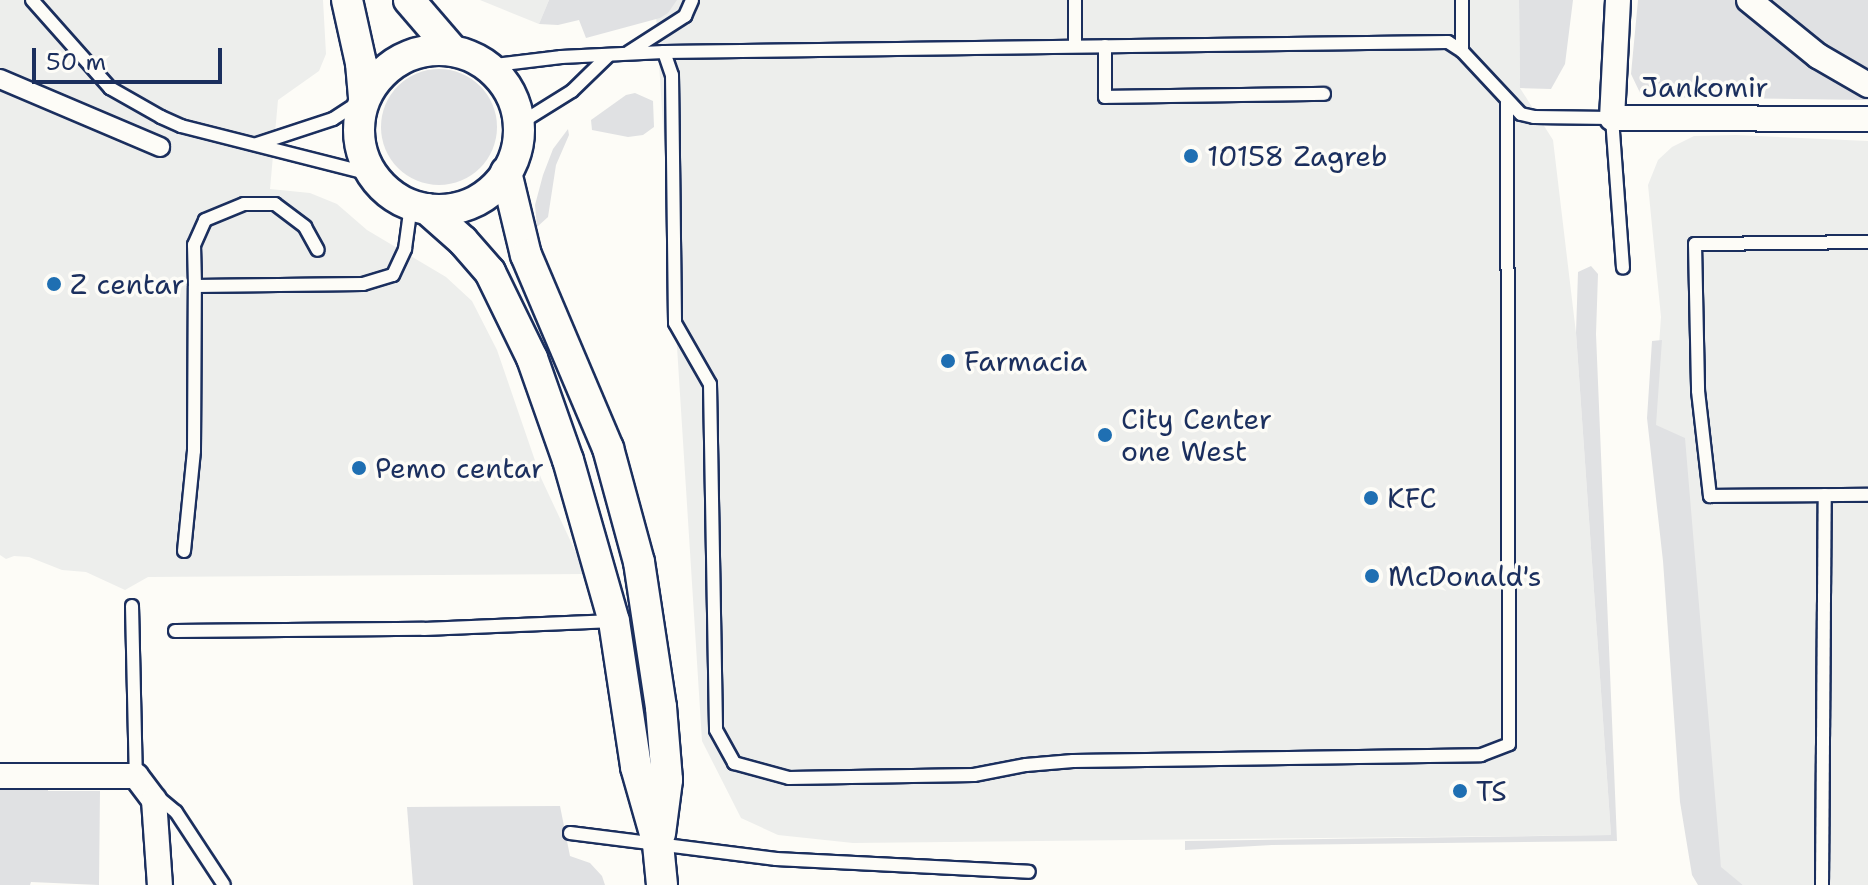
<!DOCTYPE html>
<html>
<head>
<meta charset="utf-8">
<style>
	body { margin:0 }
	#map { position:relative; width:1868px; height:885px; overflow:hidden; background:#fdfcf7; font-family:"Shantell Sans",sans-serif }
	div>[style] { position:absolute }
	.built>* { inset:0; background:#edeeec }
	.green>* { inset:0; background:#e0e1e3 }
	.round { border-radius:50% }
	.roads { filter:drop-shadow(2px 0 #1b2f5e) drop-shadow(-2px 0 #1b2f5e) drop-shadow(0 2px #1b2f5e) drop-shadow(0 -2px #1b2f5e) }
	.service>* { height:12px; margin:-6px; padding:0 6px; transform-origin:6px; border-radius:6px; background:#fdfcf7 }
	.pedestrian>* { height:18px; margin:-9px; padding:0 9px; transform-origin:9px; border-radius:9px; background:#fdfcf7 }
	.minor>* { height:24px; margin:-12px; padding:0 12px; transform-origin:12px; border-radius:12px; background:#fdfcf7 }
	.tertiary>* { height:30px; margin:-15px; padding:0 15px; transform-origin:15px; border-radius:15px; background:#fdfcf7 }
	.tertiary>.ring { margin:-15px; padding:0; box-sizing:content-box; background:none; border:30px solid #fdfcf7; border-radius:50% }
	.dots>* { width:22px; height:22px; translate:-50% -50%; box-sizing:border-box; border:4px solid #fdfcf7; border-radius:50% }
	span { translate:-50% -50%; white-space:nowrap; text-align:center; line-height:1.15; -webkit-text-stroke:7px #fdfcf7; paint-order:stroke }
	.street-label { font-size:28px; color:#1b2f5e }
	.poi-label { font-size:28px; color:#1b2f5e }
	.left { translate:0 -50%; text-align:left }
	.scale { position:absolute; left:32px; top:48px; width:190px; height:36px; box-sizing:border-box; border:4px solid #1b2f5e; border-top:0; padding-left:10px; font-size:24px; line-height:28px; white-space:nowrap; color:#1b2f5e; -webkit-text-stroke:6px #fdfcf7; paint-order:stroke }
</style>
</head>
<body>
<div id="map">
	<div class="built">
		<div style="clip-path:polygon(0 0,323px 0,326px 54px,319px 71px,278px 100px,270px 189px,310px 193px,337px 204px,367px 230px,446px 277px,472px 301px,497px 350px,541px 478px,586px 574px,148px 577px,125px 590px,86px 572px,62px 570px,29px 557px,14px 556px,6px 559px,0 555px)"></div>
		<div style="clip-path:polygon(480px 0,549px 0,539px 24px)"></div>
		<div style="clip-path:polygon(655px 0,1519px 0,1520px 88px,1553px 140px,1576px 333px,1611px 835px,853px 843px,778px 835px,741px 818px,702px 741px)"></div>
		<div style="clip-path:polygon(1736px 135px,1868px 141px,1868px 885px,1743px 885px,1721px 868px,1652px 442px,1661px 317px,1648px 185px,1658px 160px,1672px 147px,1694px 136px)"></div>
	</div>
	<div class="green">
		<div style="clip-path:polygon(549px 0,677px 0,668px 13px,660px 18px,586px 38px,579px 20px,558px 25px,539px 24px)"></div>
		<div style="clip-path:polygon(1519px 0,1573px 0,1565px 64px,1551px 89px,1520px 88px)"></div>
		<div style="clip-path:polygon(1638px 0,1735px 0,1787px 45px,1868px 96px,1868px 100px,1642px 97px,1631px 74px)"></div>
		<div style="clip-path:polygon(1761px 0,1868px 0,1868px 68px,1822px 48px)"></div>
		<div class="round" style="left:381px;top:69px;width:116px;height:116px"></div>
		<div style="clip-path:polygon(635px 93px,653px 101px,654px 127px,643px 135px,628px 137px,592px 130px,591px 120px,626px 95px)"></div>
		<div style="clip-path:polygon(568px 129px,569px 135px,556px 165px,548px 217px,537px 227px,535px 205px,543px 175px,553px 149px)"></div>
		<div style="clip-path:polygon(1591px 266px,1598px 274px,1596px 334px,1617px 841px,1272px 845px,1185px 850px,1185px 841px,1611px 835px,1576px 333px,1578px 272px)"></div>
		<div style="clip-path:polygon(1662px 340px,1656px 425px,1685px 438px,1721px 867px,1743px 885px,1698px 885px,1692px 875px,1680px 802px,1663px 561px,1647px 418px,1652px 341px)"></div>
		<div style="clip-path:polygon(48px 787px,48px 791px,100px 791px,99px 885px,31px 882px,30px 885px,0 885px,0 788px)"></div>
		<div style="clip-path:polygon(560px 806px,570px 856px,590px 863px,602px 876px,605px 885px,413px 885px,407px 807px)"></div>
	</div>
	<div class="roads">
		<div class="service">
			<div style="left:32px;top:0;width:118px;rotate:48.4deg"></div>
			<div style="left:110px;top:88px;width:59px;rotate:29.6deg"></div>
			<div style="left:161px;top:117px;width:22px;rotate:24deg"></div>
			<div style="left:181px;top:126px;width:196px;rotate:14.2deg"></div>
			<div style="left:1075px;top:0;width:46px;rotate:90deg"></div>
			<div style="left:1462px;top:0;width:51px;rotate:90deg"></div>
			<div style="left:1105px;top:46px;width:51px;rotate:90deg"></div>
			<div style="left:1105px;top:97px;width:219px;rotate:-0.8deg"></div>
			<div style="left:629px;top:52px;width:67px;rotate:-32.7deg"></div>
			<div style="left:685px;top:16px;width:17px;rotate:-66deg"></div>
			<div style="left:664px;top:52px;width:24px;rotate:71deg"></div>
			<div style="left:672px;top:75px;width:248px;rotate:89.3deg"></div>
			<div style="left:675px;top:323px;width:70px;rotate:60.2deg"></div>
			<div style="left:710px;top:384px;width:346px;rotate:89deg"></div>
			<div style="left:716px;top:730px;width:38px;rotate:61deg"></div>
			<div style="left:734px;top:763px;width:57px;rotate:15.3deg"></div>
			<div style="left:789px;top:778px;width:185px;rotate:-0.9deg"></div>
			<div style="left:974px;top:775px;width:53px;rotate:-10.9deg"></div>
			<div style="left:1026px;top:765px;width:47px;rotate:-4.9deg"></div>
			<div style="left:1073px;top:761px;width:408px;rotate:-0.8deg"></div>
			<div style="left:1481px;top:755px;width:30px;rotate:-21deg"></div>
			<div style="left:1509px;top:744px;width:642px;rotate:-90.18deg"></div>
			<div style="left:487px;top:66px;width:75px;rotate:-6.9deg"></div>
			<div style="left:561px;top:57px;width:103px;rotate:-2.8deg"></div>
			<div style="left:664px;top:52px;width:784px;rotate:-0.73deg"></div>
			<div style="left:1448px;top:42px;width:17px;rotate:33deg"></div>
			<div style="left:1462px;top:51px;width:86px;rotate:46.9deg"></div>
			<div style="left:1521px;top:114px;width:13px;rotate:13deg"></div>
			<div style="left:1534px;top:117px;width:78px;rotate:0.7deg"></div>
			<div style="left:1612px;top:118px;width:150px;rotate:85.8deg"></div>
			<div style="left:519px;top:124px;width:62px;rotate:-31.9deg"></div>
			<div style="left:572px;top:91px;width:50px;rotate:-44.2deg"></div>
			<div style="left:257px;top:144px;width:80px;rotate:-18.2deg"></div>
			<div style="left:333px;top:119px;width:37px;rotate:-33deg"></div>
			<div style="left:1868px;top:242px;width:173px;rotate:179.3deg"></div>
			<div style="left:1695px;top:244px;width:147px;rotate:88.8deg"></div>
			<div style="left:1698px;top:391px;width:106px;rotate:83.5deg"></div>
			<div style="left:1710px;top:496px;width:158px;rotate:-0.4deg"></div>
			<div style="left:195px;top:286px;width:41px;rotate:-91.4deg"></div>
			<div style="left:194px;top:245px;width:27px;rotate:-66deg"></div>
			<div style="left:205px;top:220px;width:42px;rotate:-22.3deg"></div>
			<div style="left:244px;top:204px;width:31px"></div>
			<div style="left:275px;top:204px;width:38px;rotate:37deg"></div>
			<div style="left:305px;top:227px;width:26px;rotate:61deg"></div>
			<div style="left:184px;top:551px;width:100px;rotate:-84.3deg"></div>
			<div style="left:194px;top:451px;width:165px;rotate:-89.7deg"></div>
			<div style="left:195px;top:286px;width:168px;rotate:-0.7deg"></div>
			<div style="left:363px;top:284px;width:31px;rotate:-17deg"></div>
			<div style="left:393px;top:275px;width:29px;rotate:-65deg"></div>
			<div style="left:405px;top:249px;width:44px;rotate:-82.2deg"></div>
			<div style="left:132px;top:606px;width:170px;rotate:88.7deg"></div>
			<div style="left:175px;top:631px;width:249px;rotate:-0.5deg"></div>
			<div style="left:424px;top:629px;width:190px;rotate:-2.4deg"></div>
			<div style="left:152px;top:792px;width:31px;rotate:40deg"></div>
			<div style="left:176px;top:812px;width:87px;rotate:56.7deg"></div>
			<div style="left:570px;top:833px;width:208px;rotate:7.2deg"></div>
			<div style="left:776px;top:859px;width:253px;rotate:2.9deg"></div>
			<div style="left:1822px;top:885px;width:390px;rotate:-89.6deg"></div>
		</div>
		<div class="pedestrian">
			<div style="left:0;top:79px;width:174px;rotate:23deg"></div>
		</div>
		<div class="minor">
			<div style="left:1618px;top:0;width:118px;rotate:92.9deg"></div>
			<div style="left:1612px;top:118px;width:256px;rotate:0.2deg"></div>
			<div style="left:1749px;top:0;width:89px;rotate:39.1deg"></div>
			<div style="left:1818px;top:56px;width:58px;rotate:30.1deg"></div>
			<div style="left:0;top:776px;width:136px"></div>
			<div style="left:136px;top:776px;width:30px;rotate:53deg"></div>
			<div style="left:154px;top:800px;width:85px;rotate:86deg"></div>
		</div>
		<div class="tertiary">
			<div style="left:347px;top:0;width:65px;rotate:77.5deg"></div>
			<div style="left:361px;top:63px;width:36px;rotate:85deg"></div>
			<div style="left:409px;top:0;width:66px;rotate:49.3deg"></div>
			<div class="ring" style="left:359px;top:50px;width:130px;height:130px"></div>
			<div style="left:506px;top:172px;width:85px;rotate:76.5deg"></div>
			<div style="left:526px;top:255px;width:210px;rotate:67deg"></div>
			<div style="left:608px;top:448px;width:118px;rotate:74.8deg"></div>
			<div style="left:639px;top:562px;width:147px;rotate:81.4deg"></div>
			<div style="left:661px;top:707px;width:73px;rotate:85.3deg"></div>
			<div style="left:667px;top:780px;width:54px;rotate:97.4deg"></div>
			<div style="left:427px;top:209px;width:48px;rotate:41.6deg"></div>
			<div style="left:463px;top:241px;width:41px;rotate:48.9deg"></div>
			<div style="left:490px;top:272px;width:96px;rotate:64deg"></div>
			<div style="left:532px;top:358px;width:108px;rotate:70.6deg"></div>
			<div style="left:568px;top:460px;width:167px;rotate:74.1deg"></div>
			<div style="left:614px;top:621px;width:148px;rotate:81.4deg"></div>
			<div style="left:636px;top:767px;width:80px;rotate:74.1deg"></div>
			<div style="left:658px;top:844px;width:41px;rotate:84.4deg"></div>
		</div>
	</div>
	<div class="dots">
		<div style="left:1191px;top:156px;background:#1f6fb2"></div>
		<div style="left:54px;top:284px;background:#1f6fb2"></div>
		<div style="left:948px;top:361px;background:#1f6fb2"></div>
		<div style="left:1105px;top:435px;background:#1f6fb2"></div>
		<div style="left:359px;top:468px;background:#1f6fb2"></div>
		<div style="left:1371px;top:498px;background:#1f6fb2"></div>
		<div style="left:1372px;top:576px;background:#1f6fb2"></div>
		<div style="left:1460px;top:791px;background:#1f6fb2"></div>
	</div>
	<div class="street-label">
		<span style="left:1705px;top:87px">Jankomir</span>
	</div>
	<div class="poi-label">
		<span class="left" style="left:1207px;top:156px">10158 Zagreb</span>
		<span class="left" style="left:70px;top:284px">Z centar</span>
		<span class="left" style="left:964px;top:361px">Farmacia</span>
		<span class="left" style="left:1121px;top:435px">City Center<br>one West</span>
		<span class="left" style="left:375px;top:468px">Pemo centar</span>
		<span class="left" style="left:1387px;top:498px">KFC</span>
		<span class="left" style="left:1388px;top:576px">McDonald's</span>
		<span class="left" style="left:1476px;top:791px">TS</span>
	</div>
	<div class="scale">50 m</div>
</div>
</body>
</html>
